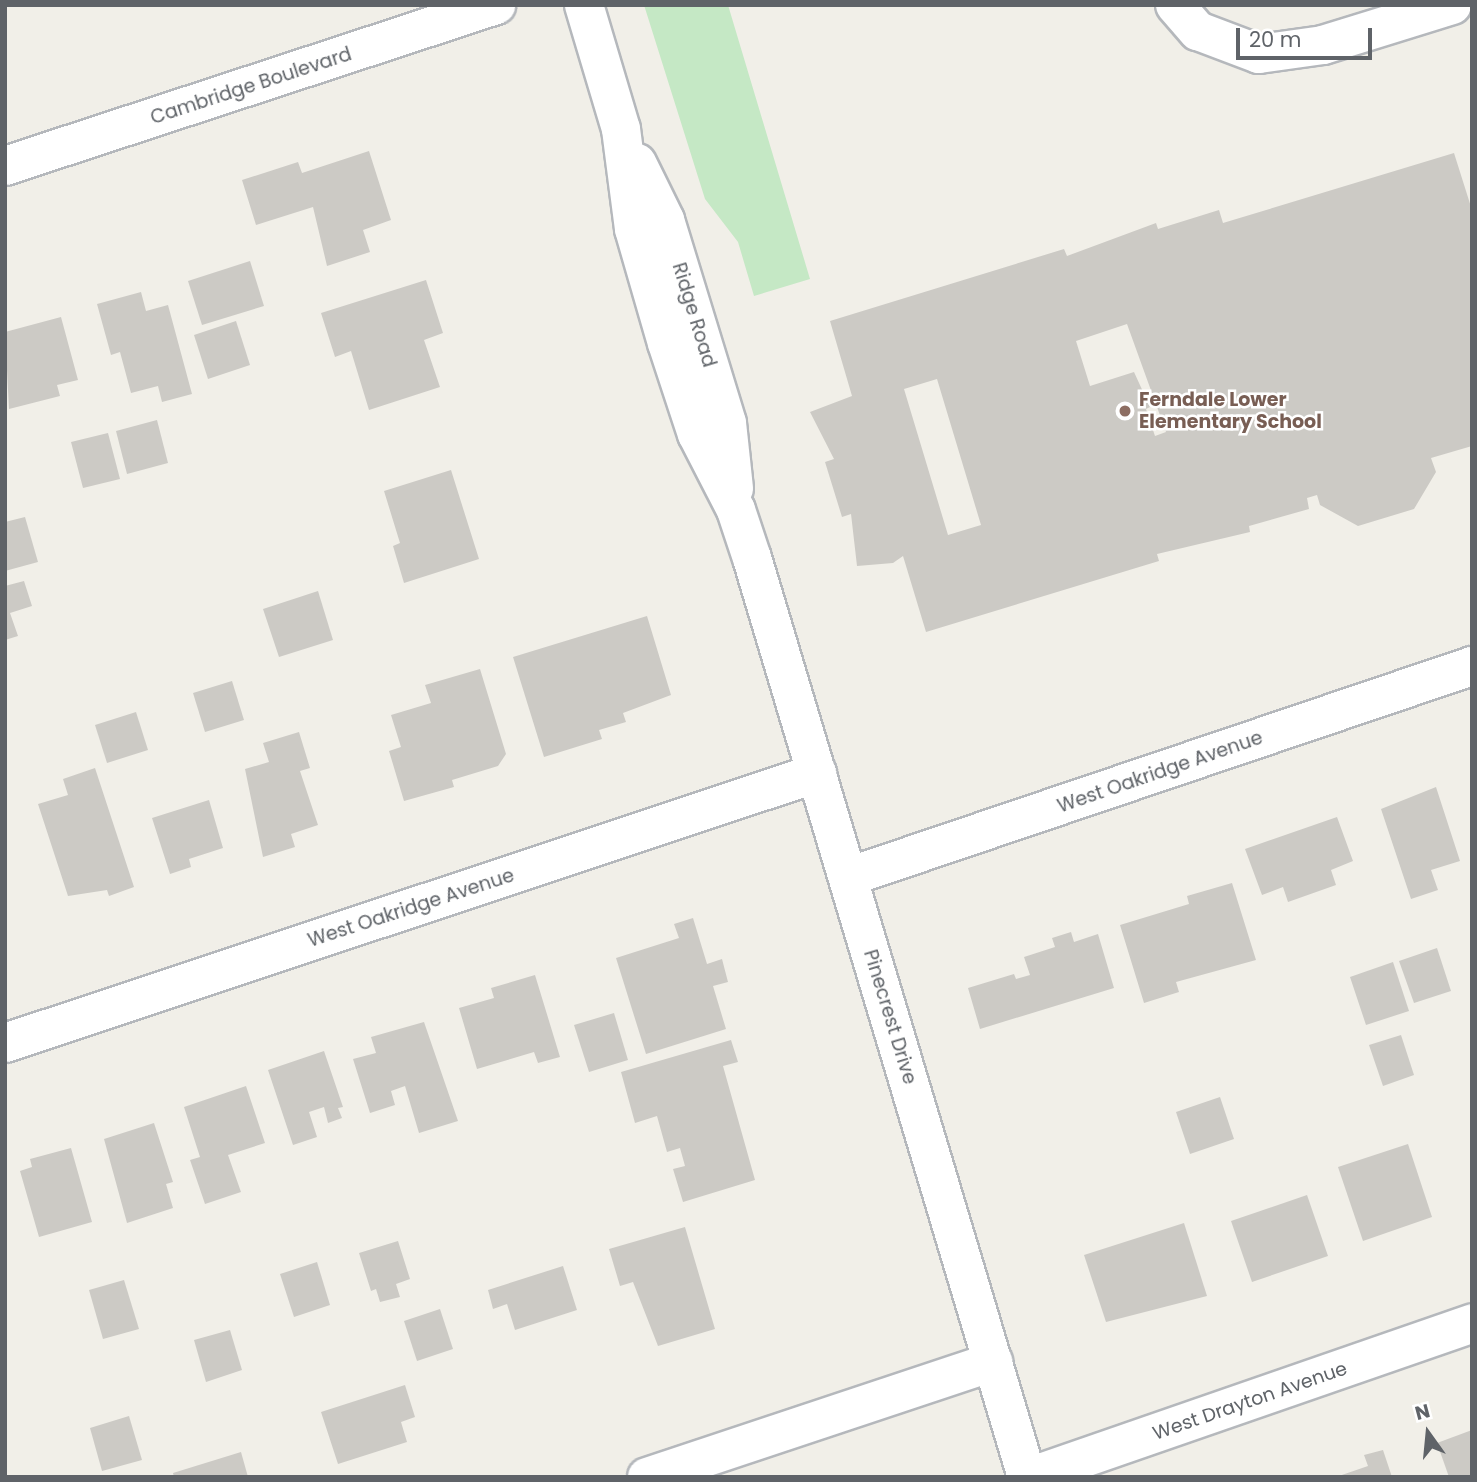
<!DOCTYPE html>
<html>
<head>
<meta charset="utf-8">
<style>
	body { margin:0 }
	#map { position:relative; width:1477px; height:1482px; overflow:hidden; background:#f1efe8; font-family:Poppins,sans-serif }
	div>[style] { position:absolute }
	.green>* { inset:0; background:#c5e8c5 }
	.building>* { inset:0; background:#cccac5 }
	.roads { filter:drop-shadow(2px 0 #b5b8bc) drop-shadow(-2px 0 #b5b8bc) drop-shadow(0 2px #b5b8bc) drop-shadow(0 -2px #b5b8bc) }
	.minor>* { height:38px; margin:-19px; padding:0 19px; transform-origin:19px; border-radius:19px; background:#fff }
	.dots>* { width:19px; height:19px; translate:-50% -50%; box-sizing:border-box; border:4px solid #fff; border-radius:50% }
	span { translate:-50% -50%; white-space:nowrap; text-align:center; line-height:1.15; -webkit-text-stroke:5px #fff; paint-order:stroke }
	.street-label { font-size:19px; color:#5f6368 }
	.education-label { font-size:19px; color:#785e54; font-weight:700 }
	.left { translate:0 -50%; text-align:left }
	.frame { position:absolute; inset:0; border:7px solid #5f6368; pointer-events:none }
	.north { position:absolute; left:1393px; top:1398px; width:70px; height:70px; -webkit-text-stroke:5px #fff; paint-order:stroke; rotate:345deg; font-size:19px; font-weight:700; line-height:28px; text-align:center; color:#5f6368 }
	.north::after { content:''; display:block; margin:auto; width:24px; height:32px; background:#5f6368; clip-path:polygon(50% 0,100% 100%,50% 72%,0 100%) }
	.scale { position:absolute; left:1236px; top:28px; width:136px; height:32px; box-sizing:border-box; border:4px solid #5f6368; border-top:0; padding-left:9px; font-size:21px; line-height:24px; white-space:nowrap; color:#5f6368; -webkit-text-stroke:5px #fff; paint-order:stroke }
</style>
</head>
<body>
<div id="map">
	<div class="green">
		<div style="clip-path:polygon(644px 5px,728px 5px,810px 279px,754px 296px,738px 242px,705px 199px)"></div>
	</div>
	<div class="building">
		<div style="clip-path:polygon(369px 151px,391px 220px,363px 230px,370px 252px,327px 266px,313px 207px,256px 225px,242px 180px,298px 162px,302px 173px)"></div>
		<div style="clip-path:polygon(evenodd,1454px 153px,1472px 210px,1472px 446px,1431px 458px,1436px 472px,1414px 509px,1358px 526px,1320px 505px,1317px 495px,1307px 498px,1309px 509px,1249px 526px,1250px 532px,1157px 554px,1159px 561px,926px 632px,903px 556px,893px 563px,857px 566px,851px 514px,842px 517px,825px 462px,834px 459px,810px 412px,852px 396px,830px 321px,1064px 249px,1067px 256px,1156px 223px,1158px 229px,1219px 210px,1223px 223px,1454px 153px,1127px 324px,1166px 432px,1155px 436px,1146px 409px,1150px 407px,1134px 372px,1090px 386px,1076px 341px,1127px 324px,1454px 153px,937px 379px,981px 525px,948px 535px,904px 389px,937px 379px)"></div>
		<div style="clip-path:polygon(250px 261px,264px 306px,202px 325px,188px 281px)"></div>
		<div style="clip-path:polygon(426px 280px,443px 333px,424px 340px,440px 387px,369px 410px,351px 351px,335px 357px,321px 313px)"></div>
		<div style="clip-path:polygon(141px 292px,146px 311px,168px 305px,192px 394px,162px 402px,158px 386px,131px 393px,120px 352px,111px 355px,97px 304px)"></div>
		<div style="clip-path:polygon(61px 317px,78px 380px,57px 385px,60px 396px,9px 409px,5px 332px)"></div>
		<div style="clip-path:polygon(236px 321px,250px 365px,208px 379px,194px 335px)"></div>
		<div style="clip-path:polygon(157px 420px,168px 463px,127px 474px,116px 431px)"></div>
		<div style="clip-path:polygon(108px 433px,120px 479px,83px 488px,71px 442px)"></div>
		<div style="clip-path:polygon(451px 470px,479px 559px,404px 583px,393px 546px,400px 543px,384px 491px)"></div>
		<div style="clip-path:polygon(25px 517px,38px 562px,5px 571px,5px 522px)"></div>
		<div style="clip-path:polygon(24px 581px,32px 606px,10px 613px,18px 636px,5px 640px,5px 586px)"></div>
		<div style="clip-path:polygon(318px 591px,333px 640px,279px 657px,263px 609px)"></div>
		<div style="clip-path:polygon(647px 616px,671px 695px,623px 713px,626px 722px,599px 730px,602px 739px,544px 757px,513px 657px)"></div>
		<div style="clip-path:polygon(480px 669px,506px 754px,498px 766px,452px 780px,454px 787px,404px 801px,389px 751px,401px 747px,391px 715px,431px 703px,425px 685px)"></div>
		<div style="clip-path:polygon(232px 681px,244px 720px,205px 732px,193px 693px)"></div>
		<div style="clip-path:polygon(136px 712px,148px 750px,107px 763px,95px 725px)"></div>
		<div style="clip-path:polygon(299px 732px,310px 768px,300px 771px,318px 825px,291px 834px,295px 847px,263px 857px,245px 769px,269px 762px,263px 743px)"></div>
		<div style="clip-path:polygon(95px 768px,134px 887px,109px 896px,107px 890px,68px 896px,38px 804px,68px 795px,63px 779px)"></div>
		<div style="clip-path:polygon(1436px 787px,1460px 861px,1431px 870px,1438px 890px,1411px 899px,1381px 809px)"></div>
		<div style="clip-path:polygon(209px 800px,223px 848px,189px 859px,191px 867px,170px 874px,152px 818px)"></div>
		<div style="clip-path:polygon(1337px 817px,1353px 861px,1331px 870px,1336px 885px,1288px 902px,1283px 887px,1262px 895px,1245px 849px)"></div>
		<div style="clip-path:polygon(1232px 883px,1256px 960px,1176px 982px,1179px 992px,1144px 1003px,1120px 925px,1189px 904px,1187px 896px)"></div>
		<div style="clip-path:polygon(693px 918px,707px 964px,722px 959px,728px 982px,713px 986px,726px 1029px,646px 1054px,616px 958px,679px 938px,674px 924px)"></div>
		<div style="clip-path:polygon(1071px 932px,1074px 942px,1098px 934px,1114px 988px,980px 1029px,968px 988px,1014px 974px,1016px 979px,1030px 975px,1024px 957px,1055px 947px,1052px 938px)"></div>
		<div style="clip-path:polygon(1437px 948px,1451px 991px,1414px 1003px,1399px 961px)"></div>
		<div style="clip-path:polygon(1393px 962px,1409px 1011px,1366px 1025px,1350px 977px)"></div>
		<div style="clip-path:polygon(535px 975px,560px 1057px,538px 1063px,534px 1052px,477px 1069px,459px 1008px,494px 998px,491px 988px)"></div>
		<div style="clip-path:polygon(614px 1013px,628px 1060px,589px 1072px,574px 1025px)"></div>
		<div style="clip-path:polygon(424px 1022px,458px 1121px,419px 1133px,405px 1086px,391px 1091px,395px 1105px,370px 1113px,353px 1059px,376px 1053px,371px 1037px)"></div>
		<div style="clip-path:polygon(1401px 1035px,1414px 1075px,1383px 1086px,1369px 1045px)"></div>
		<div style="clip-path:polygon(731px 1040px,738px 1062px,723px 1066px,755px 1180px,683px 1202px,673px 1169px,685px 1166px,680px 1148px,667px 1152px,657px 1116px,635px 1123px,621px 1072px)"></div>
		<div style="clip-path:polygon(324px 1051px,343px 1107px,338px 1108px,342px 1118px,328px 1123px,324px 1107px,309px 1112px,317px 1137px,293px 1145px,268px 1070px)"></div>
		<div style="clip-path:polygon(246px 1086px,265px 1143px,228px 1155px,241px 1192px,205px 1204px,190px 1160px,200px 1157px,184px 1107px)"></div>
		<div style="clip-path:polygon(1220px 1097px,1234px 1139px,1190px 1154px,1176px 1112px)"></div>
		<div style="clip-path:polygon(154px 1123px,173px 1182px,166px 1184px,173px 1208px,127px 1223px,104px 1139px)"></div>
		<div style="clip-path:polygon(1408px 1144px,1432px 1217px,1363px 1241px,1338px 1167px)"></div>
		<div style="clip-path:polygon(71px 1148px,92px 1222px,39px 1237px,20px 1171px,32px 1167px,30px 1159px)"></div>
		<div style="clip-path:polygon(1307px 1195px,1328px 1256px,1252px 1282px,1231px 1221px)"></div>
		<div style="clip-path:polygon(1184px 1223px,1207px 1296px,1106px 1322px,1084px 1255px)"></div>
		<div style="clip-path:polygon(685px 1227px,715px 1329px,658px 1346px,633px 1282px,620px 1286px,609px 1249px)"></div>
		<div style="clip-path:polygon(398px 1241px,410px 1279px,396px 1284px,400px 1297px,380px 1302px,376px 1289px,371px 1291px,359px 1253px)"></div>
		<div style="clip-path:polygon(317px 1262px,330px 1305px,294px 1317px,280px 1274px)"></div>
		<div style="clip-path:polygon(563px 1266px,577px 1310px,515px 1330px,507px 1304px,493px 1309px,488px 1290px)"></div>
		<div style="clip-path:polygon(124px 1280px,139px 1329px,103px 1339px,89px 1290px)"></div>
		<div style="clip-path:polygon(440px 1309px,453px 1349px,417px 1361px,404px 1321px)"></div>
		<div style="clip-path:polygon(230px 1330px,242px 1370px,206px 1382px,194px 1340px)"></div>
		<div style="clip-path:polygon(405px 1385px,415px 1417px,401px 1422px,407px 1442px,338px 1464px,321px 1412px)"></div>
		<div style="clip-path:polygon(129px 1416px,142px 1460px,102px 1471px,90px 1428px)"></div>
		<div style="clip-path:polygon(1472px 1430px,1472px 1477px,1449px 1477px,1437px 1443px)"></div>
		<div style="clip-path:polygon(1383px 1450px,1392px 1477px,1336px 1477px,1368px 1466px,1364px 1455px)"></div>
		<div style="clip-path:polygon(241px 1452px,248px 1477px,174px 1477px,173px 1473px)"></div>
	</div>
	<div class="roads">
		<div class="minor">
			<div style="left:584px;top:5px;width:129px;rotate:73.4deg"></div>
			<div style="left:621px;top:129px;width:101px;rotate:82.6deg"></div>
			<div style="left:634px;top:229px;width:119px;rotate:73.9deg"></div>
			<div style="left:667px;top:343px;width:96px;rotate:71.8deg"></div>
			<div style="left:697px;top:434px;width:85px;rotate:62.8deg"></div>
			<div style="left:736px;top:510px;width:51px;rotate:71.6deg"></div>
			<div style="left:752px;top:558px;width:959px;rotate:73.34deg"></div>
			<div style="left:1175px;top:5px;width:35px;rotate:49deg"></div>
			<div style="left:1198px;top:31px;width:65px;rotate:20.7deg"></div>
			<div style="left:1259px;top:54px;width:65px;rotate:-8deg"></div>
			<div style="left:1323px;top:45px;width:135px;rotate:-17.2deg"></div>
			<div style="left:637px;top:163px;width:64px;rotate:63.8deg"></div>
			<div style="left:665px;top:220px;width:212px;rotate:73deg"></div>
			<div style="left:727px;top:423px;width:66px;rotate:83.9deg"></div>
			<div style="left:5px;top:166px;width:517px;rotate:-18.15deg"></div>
			<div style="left:848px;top:877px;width:659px;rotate:-18.68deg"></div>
			<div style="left:5px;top:1043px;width:856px;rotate:-18.39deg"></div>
			<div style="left:647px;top:1477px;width:365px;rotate:-18.4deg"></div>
			<div style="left:1029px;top:1477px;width:469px;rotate:-19.1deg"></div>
		</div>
	</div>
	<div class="dots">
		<div style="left:1125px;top:411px;background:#8d6e63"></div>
	</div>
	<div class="street-label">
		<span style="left:251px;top:86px;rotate:-18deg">Cambridge Boulevard</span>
		<span style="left:694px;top:315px;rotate:73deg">Ridge Road</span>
		<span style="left:1160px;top:772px;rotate:-19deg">West Oakridge Avenue</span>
		<span style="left:411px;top:908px;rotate:-18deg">West Oakridge Avenue</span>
		<span style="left:890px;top:1017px;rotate:73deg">Pinecrest Drive</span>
		<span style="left:1250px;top:1401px;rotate:-19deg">West Drayton Avenue</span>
	</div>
	<div class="education-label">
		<span class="left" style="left:1139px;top:411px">Ferndale Lower<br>Elementary School</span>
	</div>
	<div class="frame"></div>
	<div class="north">N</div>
	<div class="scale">20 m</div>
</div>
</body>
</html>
